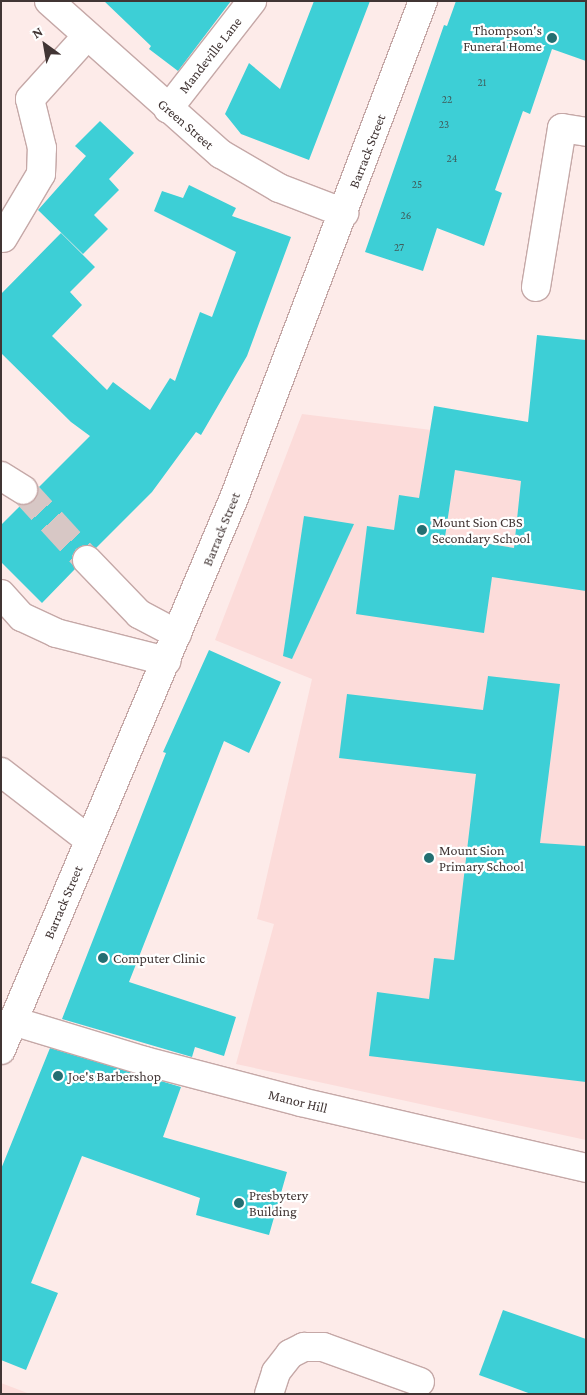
<!DOCTYPE html>
<html>
<head>
<meta charset="utf-8">
<style>
	body { margin:0 }
	#map { position:relative; width:587px; height:1395px; overflow:hidden; background:#fdebe9; font-family:"Crimson Pro",serif }
	div>[style] { position:absolute }
	.built>* { inset:0; background:#fcdcda }
	.building>* { inset:0; background:#3dcfd6 }
	.minor-tunnel>* { height:28px; margin-top:-14px; transform-origin:0; background:repeating-linear-gradient(90deg,#d7c7c5 0 28px,transparent 0 42px) }
	.roads { filter:drop-shadow(1px 0 #c5a8a7) drop-shadow(-1px 0 #c5a8a7) drop-shadow(0 1px #c5a8a7) drop-shadow(0 -1px #c5a8a7) }
	.minor>* { height:28px; margin:-14px; padding:0 14px; transform-origin:14px; border-radius:14px; background:#fff }
	.dots>* { width:14px; height:14px; translate:-50% -50%; box-sizing:border-box; border:2px solid #fff; border-radius:50% }
	span { translate:-50% -50%; white-space:nowrap; text-align:center; line-height:1.15; -webkit-text-stroke:4.5px #fff; paint-order:stroke }
	.number-label { font-size:11px; color:#405c5c }
	.number-label span { -webkit-text-stroke-width:0 }
	.poi-label { font-size:14px; color:#413534 }
	.right { translate:-100% -50%; text-align:right }
	.left { translate:0 -50%; text-align:left }
	.street-label { font-size:14px; color:#413534 }
	.frame { position:absolute; inset:0; border:2px solid #413534; pointer-events:none }
	.north { position:absolute; left:20px; top:20px; width:50px; height:50px; -webkit-text-stroke:4px #fff; paint-order:stroke; rotate:328deg; font-size:14px; font-weight:700; line-height:20px; text-align:center; color:#413534 }
	.north::after { content:''; display:block; margin:auto; width:18px; height:22px; background:#413534; clip-path:polygon(50% 0,100% 100%,50% 72%,0 100%) }
</style>
</head>
<body>
<div id="map">
	<div class="built">
		<div style="clip-path:polygon(302px 414px,586px 449px,586px 1140px,236px 1064px,274px 924px,257px 919px,312px 679px,215px 640px)"></div>
		<div style="clip-path:polygon(1px 1383px,30px 1394px,1px 1394px)"></div>
	</div>
	<div class="building">
		<div style="clip-path:polygon(104px 1px,231px 1px,178px 71px,149px 49px,151px 46px)"></div>
		<div style="clip-path:polygon(314px 1px,370px 1px,309px 160px,241px 134px,225px 114px,249px 63px,280px 89px)"></div>
		<div style="clip-path:polygon(456px 1px,586px 1px,586px 61px,552px 49px,530px 114px,523px 111px,495px 190px,502px 193px,484px 246px,437px 228px,423px 271px,365px 252px,444px 25px,447px 26px)"></div>
		<div style="clip-path:polygon(100px 121px,134px 153px,109px 179px,119px 190px,94px 215px,108px 229px,83px 254px,38px 210px,86px 156px,75px 146px)"></div>
		<div style="clip-path:polygon(189px 185px,236px 208px,232px 216px,291px 237px,247px 356px,201px 435px,196px 432px,152px 492px,96px 548px,84px 545px,76px 549px,72px 556px,75px 569px,42px 603px,1px 562px,1px 525px,21px 505px,36px 499px,38px 488px,90px 436px,71px 422px,1px 353px,1px 294px,61px 233px,95px 267px,70px 292px,82px 305px,52px 336px,107px 390px,113px 382px,150px 410px,170px 378px,175px 381px,200px 312px,212px 317px,236px 252px,154px 211px,162px 191px,183px 198px)"></div>
		<div style="clip-path:polygon(evenodd,537px 335px,586px 340px,586px 591px,492px 577px,484px 633px,356px 614px,367px 526px,394px 530px,399px 495px,419px 498px,434px 406px,528px 422px,537px 335px,455px 470px,521px 481px,514px 548px,445px 537px,455px 470px)"></div>
		<div style="clip-path:polygon(304px 516px,354px 524px,292px 659px,283px 656px)"></div>
		<div style="clip-path:polygon(209px 650px,281px 682px,249px 753px,224px 741px,129px 982px,236px 1017px,224px 1056px,195px 1047px,192px 1057px,62px 1019px,166px 753px,163px 752px)"></div>
		<div style="clip-path:polygon(488px 676px,560px 684px,540px 843px,586px 846px,586px 1082px,369px 1056px,377px 992px,429px 999px,434px 958px,454px 960px,476px 774px,339px 758px,347px 694px,483px 710px)"></div>
		<div style="clip-path:polygon(50px 1048px,181px 1087px,163px 1137px,287px 1172px,269px 1235px,196px 1215px,200px 1198px,82px 1156px,31px 1283px,58px 1293px,26px 1370px,1px 1360px,1px 1169px)"></div>
		<div style="clip-path:polygon(503px 1310px,586px 1339px,586px 1394px,531px 1394px,479px 1375px)"></div>
	</div>
	<div class="minor-tunnel">
		<div style="left:23px;top:490px;width:95px;rotate:47.6deg"></div>
	</div>
	<div class="roads">
		<div class="minor">
			<div style="left:49px;top:1px;width:230px;rotate:41.7deg"></div>
			<div style="left:221px;top:154px;width:67px;rotate:30.4deg"></div>
			<div style="left:279px;top:188px;width:70px;rotate:21deg"></div>
			<div style="left:168px;top:109px;width:137px;rotate:-52.1deg"></div>
			<div style="left:3px;top:238px;width:74px;rotate:-59.3deg"></div>
			<div style="left:41px;top:174px;width:26px;rotate:-88deg"></div>
			<div style="left:42px;top:148px;width:50px;rotate:-103.8deg"></div>
			<div style="left:30px;top:99px;width:85px;rotate:-47.9deg"></div>
			<div style="left:536px;top:287px;width:161px;rotate:-80.7deg"></div>
			<div style="left:562px;top:128px;width:24px;rotate:9deg"></div>
			<div style="left:1px;top:476px;width:26px;rotate:32deg"></div>
			<div style="left:87px;top:560px;width:75px;rotate:46.1deg"></div>
			<div style="left:139px;top:614px;width:43px;rotate:27.8deg"></div>
			<div style="left:1px;top:594px;width:31px;rotate:48deg"></div>
			<div style="left:22px;top:617px;width:38px;rotate:25deg"></div>
			<div style="left:56px;top:633px;width:114px;rotate:14.3deg"></div>
			<div style="left:1px;top:772px;width:111px;rotate:37.7deg"></div>
			<div style="left:13px;top:1021px;width:138px;rotate:16.9deg"></div>
			<div style="left:145px;top:1061px;width:161px;rotate:14.7deg"></div>
			<div style="left:301px;top:1102px;width:293px;rotate:13deg"></div>
			<div style="left:1px;top:1050px;width:599px;rotate:-67.12deg"></div>
			<div style="left:234px;top:498px;width:532px;rotate:-69.18deg"></div>
			<div style="left:269px;top:1394px;width:23px;rotate:-72deg"></div>
			<div style="left:276px;top:1372px;width:23px;rotate:-52deg"></div>
			<div style="left:290px;top:1354px;width:16px;rotate:-27deg"></div>
			<div style="left:304px;top:1347px;width:19px"></div>
			<div style="left:323px;top:1347px;width:103px;rotate:19.8deg"></div>
		</div>
	</div>
	<div class="dots">
		<div style="left:552px;top:38px;background:#236f72"></div>
		<div style="left:422px;top:530px;background:#236f72"></div>
		<div style="left:429px;top:858px;background:#236f72"></div>
		<div style="left:103px;top:958px;background:#236f72"></div>
		<div style="left:58px;top:1076px;background:#236f72"></div>
		<div style="left:239px;top:1203px;background:#236f72"></div>
	</div>
	<div class="number-label">
		<span style="left:482px;top:82px">21</span>
		<span style="left:447px;top:99px">22</span>
		<span style="left:444px;top:124px">23</span>
		<span style="left:452px;top:158px">24</span>
		<span style="left:417px;top:184px">25</span>
		<span style="left:406px;top:215px">26</span>
		<span style="left:399px;top:247px">27</span>
	</div>
	<div class="poi-label">
		<span class="right" style="left:542px;top:38px">Thompson's<br>Funeral Home</span>
		<span class="left" style="left:432px;top:530px">Mount Sion CBS<br>Secondary School</span>
		<span class="left" style="left:439px;top:858px">Mount Sion<br>Primary School</span>
		<span class="left" style="left:113px;top:958px">Computer Clinic</span>
		<span class="left" style="left:68px;top:1076px">Joe's Barbershop</span>
		<span class="left" style="left:249px;top:1203px">Presbytery<br>Building</span>
	</div>
	<div class="street-label">
		<span style="left:210px;top:55px;rotate:-52deg">Mandeville Lane</span>
		<span style="left:186px;top:124px;rotate:41deg">Green Street</span>
		<span style="left:367px;top:151px;rotate:-69deg">Barrack Street</span>
		<span style="left:221px;top:529px;rotate:-68deg">Barrack Street</span>
		<span style="left:63px;top:902px;rotate:-67deg">Barrack Street</span>
		<span style="left:298px;top:1101px;rotate:14deg">Manor Hill</span>
	</div>
	<div class="frame"></div>
	<div class="north">N</div>
</div>
</body>
</html>
